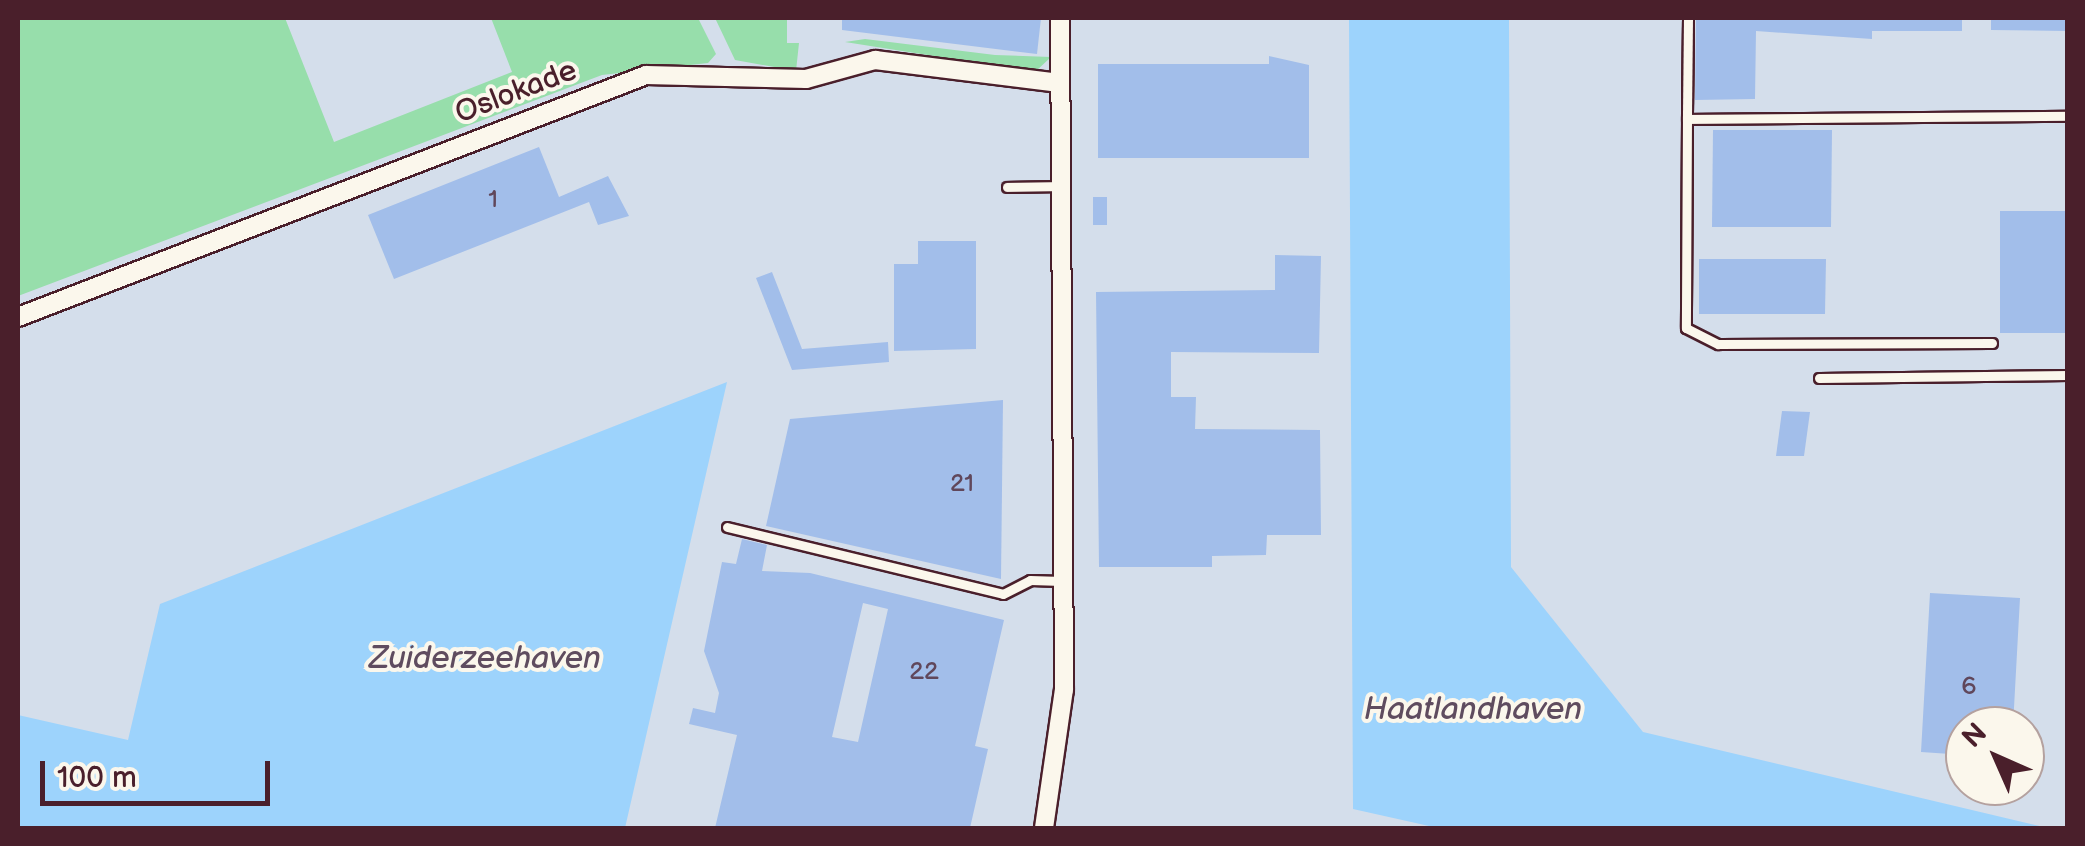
<!DOCTYPE html>
<html>
<head>
<meta charset="utf-8">
<style>
	body { margin:0 }
	#map { position:relative; width:2085px; height:846px; overflow:hidden; background:#e9ecec; font-family:"Balsamiq Sans",sans-serif }
	div>[style] { position:absolute }
	.built>* { inset:0; background:#d4deeb }
	.green>* { inset:0; background:#97deab }
	.water>* { inset:0; background:#9dd3fc }
	.building>* { inset:0; background:#a2beea }
	.roads { filter:drop-shadow(2px 0 #4a1f2b) drop-shadow(-2px 0 #4a1f2b) drop-shadow(0 2px #4a1f2b) drop-shadow(0 -2px #4a1f2b) }
	.service>* { height:9px; margin:-4.5px; padding:0 4.5px; transform-origin:4.5px; border-radius:4.5px; background:#fbf7ec }
	.minor>* { height:18px; margin:-9px; padding:0 9px; transform-origin:9px; border-radius:9px; background:#fbf7ec }
	span { translate:-50% -50%; white-space:nowrap; text-align:center; line-height:1.15; -webkit-text-stroke:8px #fbf7ec; paint-order:stroke }
	.number-label { font-size:25px; color:#60475b }
	.number-label span { -webkit-text-stroke-width:0 }
	.street-label { font-size:30px; color:#4a1f2b }
	.water-label { font-size:32px; color:#5f4c5f; font-style:italic }
	.frame { position:absolute; inset:0; border:20px solid #4a1f2b; pointer-events:none }
	.north { position:absolute; left:1945px; top:706px; width:100px; height:100px; box-sizing:border-box; background:#fbf7ec; border:2px solid #b4a19f; border-radius:50%; rotate:315deg; font-size:28px; font-weight:700; line-height:40px; text-align:center; color:#4a1f2b }
	.north::after { content:''; display:block; margin:auto; width:35px; height:45px; background:#4a1f2b; clip-path:polygon(50% 0,100% 100%,50% 72%,0 100%) }
	.scale { position:absolute; left:40px; top:761px; width:230px; height:45px; box-sizing:border-box; border:5px solid #4a1f2b; border-top:0; padding-left:12px; font-size:30px; line-height:35px; white-space:nowrap; color:#4a1f2b; -webkit-text-stroke:8px #fbf7ec; paint-order:stroke }
</style>
</head>
<body>
<div id="map">
	<div class="built">
		<div style="clip-path:polygon(evenodd,18px 18px,2067px 18px,2067px 828px,18px 828px,18px 18px,1965px 726px,2025px 726px,2025px 786px,1965px 786px,1965px 726px)"></div>
	</div>
	<div class="green">
		<div style="clip-path:polygon(18px 18px,285px 18px,334px 142px,512px 72px,491px 18px,698px 18px,716px 54px,708px 63px,602px 75px,18px 296px)"></div>
		<div style="clip-path:polygon(715px 18px,787px 18px,787px 43px,799px 43px,796px 71px,735px 60px)"></div>
		<div style="clip-path:polygon(865px 39px,995px 55px,1051px 57px,1035px 72px,845px 42px)"></div>
	</div>
	<div class="water">
		<div style="clip-path:polygon(1349px 18px,1509px 18px,1511px 567px,1643px 732px,2048px 828px,1438px 828px,1353px 809px)"></div>
		<div style="clip-path:polygon(727px 382px,625px 828px,18px 828px,18px 715px,128px 740px,160px 604px)"></div>
	</div>
	<div class="building">
		<div style="clip-path:polygon(842px 18px,1041px 18px,1037px 54px,842px 30px)"></div>
		<div style="clip-path:polygon(1696px 18px,1962px 18px,1962px 31px,1872px 31px,1872px 39px,1756px 31px,1755px 99px,1695px 100px)"></div>
		<div style="clip-path:polygon(1991px 18px,2068px 18px,2068px 31px,1991px 30px)"></div>
		<div style="clip-path:polygon(1269px 56px,1309px 65px,1309px 158px,1098px 158px,1098px 64px,1269px 64px)"></div>
		<div style="clip-path:polygon(1713px 130px,1832px 130px,1831px 227px,1712px 227px)"></div>
		<div style="clip-path:polygon(539px 147px,559px 197px,608px 176px,629px 216px,598px 225px,589px 202px,394px 279px,368px 215px)"></div>
		<div style="clip-path:polygon(1093px 197px,1107px 197px,1107px 225px,1093px 225px)"></div>
		<div style="clip-path:polygon(2000px 211px,2068px 211px,2068px 333px,2000px 333px)"></div>
		<div style="clip-path:polygon(918px 241px,976px 241px,976px 349px,894px 351px,894px 264px,918px 264px)"></div>
		<div style="clip-path:polygon(1275px 255px,1321px 256px,1319px 353px,1171px 352px,1171px 397px,1196px 397px,1195px 429px,1320px 430px,1321px 535px,1267px 535px,1266px 555px,1212px 556px,1212px 567px,1099px 567px,1096px 292px,1275px 290px)"></div>
		<div style="clip-path:polygon(1699px 259px,1826px 259px,1825px 314px,1699px 314px)"></div>
		<div style="clip-path:polygon(772px 272px,802px 349px,888px 342px,889px 362px,792px 370px,756px 278px)"></div>
		<div style="clip-path:polygon(1003px 400px,1001px 579px,766px 526px,790px 419px)"></div>
		<div style="clip-path:polygon(1782px 411px,1810px 412px,1804px 456px,1776px 456px)"></div>
		<div style="clip-path:polygon(evenodd,742px 539px,767px 545px,762px 571px,810px 573px,1004px 620px,975px 746px,988px 749px,970px 828px,715px 828px,737px 735px,689px 724px,693px 708px,715px 713px,719px 693px,704px 651px,722px 562px,736px 564px,742px 539px,863px 603px,888px 609px,858px 742px,832px 737px,863px 603px)"></div>
		<div style="clip-path:polygon(1930px 593px,2020px 598px,2013px 726px,1965px 726px,1965px 755px,1921px 752px)"></div>
	</div>
	<div class="roads">
		<div class="service">
			<div style="left:1688px;top:18px;width:101px;rotate:90.6deg"></div>
			<div style="left:1687px;top:119px;width:381px;rotate:-0.5deg"></div>
			<div style="left:1687px;top:119px;width:209px;rotate:90.3deg"></div>
			<div style="left:1686px;top:328px;width:36px;rotate:27deg"></div>
			<div style="left:1718px;top:344px;width:274px;rotate:-0.2deg"></div>
			<div style="left:1007px;top:187px;width:54px;rotate:-1.1deg"></div>
			<div style="left:1819px;top:378px;width:249px;rotate:-0.7deg"></div>
			<div style="left:727px;top:527px;width:284px;rotate:13.6deg"></div>
			<div style="left:1003px;top:594px;width:30px;rotate:-27deg"></div>
			<div style="left:1030px;top:580px;width:32px;rotate:2deg"></div>
		</div>
		<div class="minor">
			<div style="left:18px;top:317px;width:673px;rotate:-21.07deg"></div>
			<div style="left:646px;top:75px;width:160px;rotate:1.4deg"></div>
			<div style="left:806px;top:79px;width:72px;rotate:-15.4deg"></div>
			<div style="left:875px;top:60px;width:186px;rotate:7.1deg"></div>
			<div style="left:1044px;top:828px;width:139px;rotate:-81.8deg"></div>
			<div style="left:1064px;top:690px;width:672px;rotate:-90.34deg"></div>
		</div>
	</div>
	<div class="number-label">
		<span style="left:493px;top:200px">1</span>
		<span style="left:962px;top:484px">21</span>
		<span style="left:924px;top:672px">22</span>
		<span style="left:1969px;top:687px">6</span>
	</div>
	<div class="street-label">
		<span style="left:516px;top:92px;rotate:-21deg">Oslokade</span>
	</div>
	<div class="water-label">
		<span style="left:485px;top:659px">Zuiderzeehaven</span>
		<span style="left:1473px;top:710px">Haatlandhaven</span>
	</div>
	<div class="frame"></div>
	<div class="north">N</div>
	<div class="scale">100 m</div>
</div>
</body>
</html>
